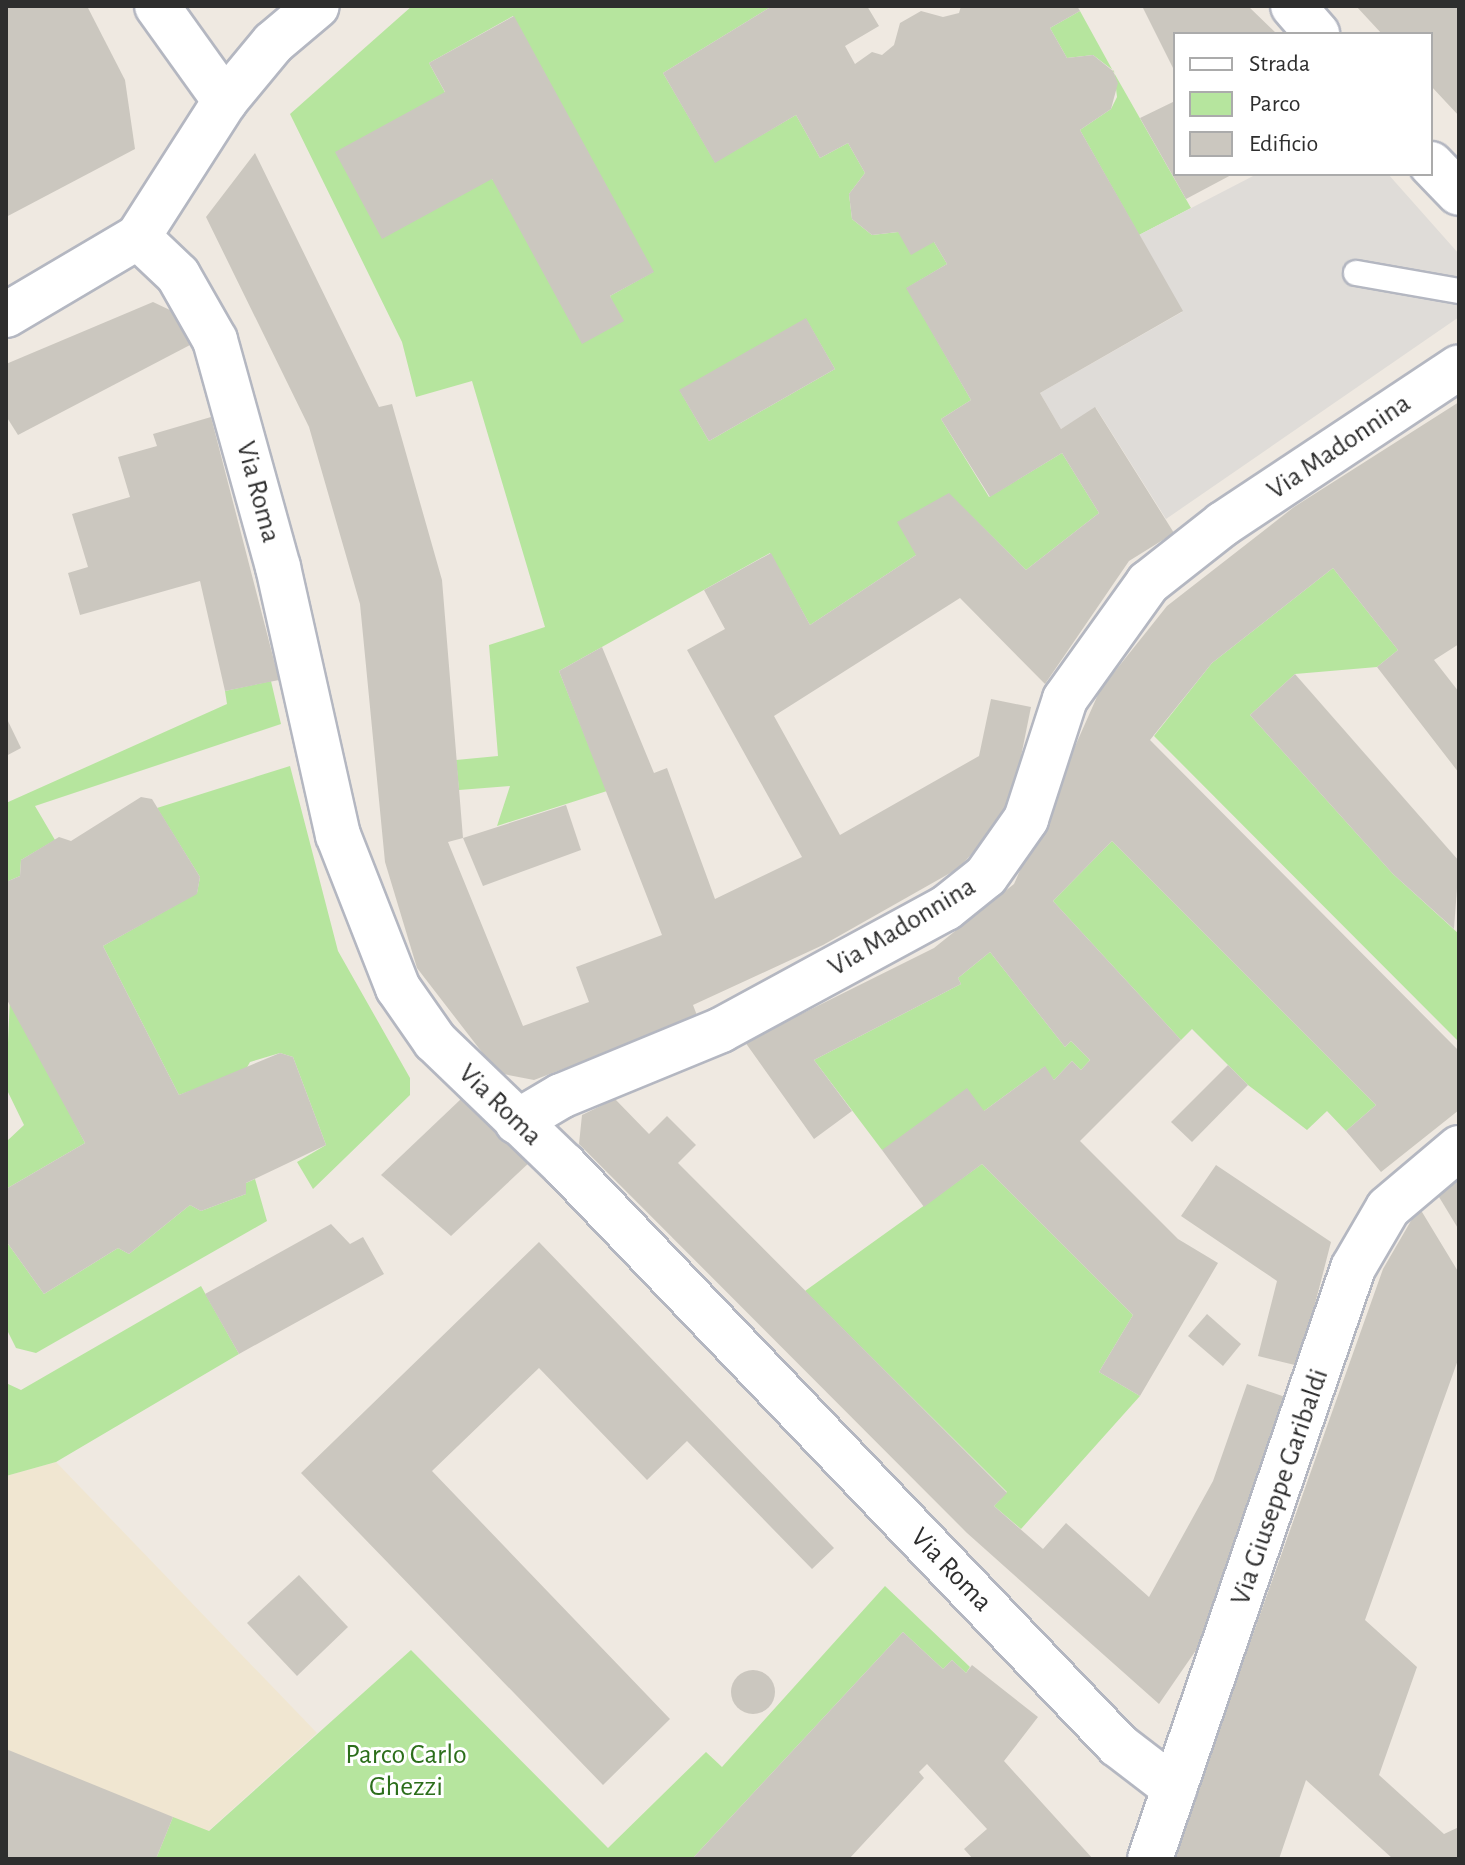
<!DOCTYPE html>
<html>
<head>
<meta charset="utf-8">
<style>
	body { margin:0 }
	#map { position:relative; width:1465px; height:1865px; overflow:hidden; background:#efe9e1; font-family:"Alegreya Sans",sans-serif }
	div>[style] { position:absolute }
	.education>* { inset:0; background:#f0e6d1 }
	.green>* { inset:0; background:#b6e59e }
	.plaza>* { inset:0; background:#dfdcd8 }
	.building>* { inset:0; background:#cbc7bf }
	.round { border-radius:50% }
	.roads { filter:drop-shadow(2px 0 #b4b7c1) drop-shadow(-2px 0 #b4b7c1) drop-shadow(0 2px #b4b7c1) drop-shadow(0 -2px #b4b7c1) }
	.service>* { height:24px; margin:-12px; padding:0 12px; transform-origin:12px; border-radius:12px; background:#fff }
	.minor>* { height:44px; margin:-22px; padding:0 22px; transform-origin:22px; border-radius:22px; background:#fff }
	span { translate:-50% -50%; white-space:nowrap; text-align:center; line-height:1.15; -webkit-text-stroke:6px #fff; paint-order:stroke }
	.street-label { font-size:28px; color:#2e2e2e }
	.park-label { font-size:28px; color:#2c6e1b }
	.frame { position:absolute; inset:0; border:8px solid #2e2e2e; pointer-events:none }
	.legend { position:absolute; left:1173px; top:32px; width:260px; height:144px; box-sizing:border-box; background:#fff; border:2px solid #ababab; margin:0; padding:10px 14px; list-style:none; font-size:24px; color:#2e2e2e }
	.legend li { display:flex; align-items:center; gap:16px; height:40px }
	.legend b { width:40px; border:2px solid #ababab }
</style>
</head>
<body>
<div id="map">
	<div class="education">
		<div style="clip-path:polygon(56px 1462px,317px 1733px,177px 1859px,6px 1859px,6px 1476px)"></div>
	</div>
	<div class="green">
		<div style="clip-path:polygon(evenodd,412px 6px,772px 6px,663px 73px,715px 162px,796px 115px,820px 158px,848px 143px,865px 173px,849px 194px,852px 219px,872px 235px,898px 232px,934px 242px,947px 264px,907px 288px,971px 400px,941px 419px,989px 497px,1062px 453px,1099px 513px,1026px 570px,949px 494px,916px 555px,810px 625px,770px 553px,559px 671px,607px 791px,497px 826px,510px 786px,459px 790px,456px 760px,498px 756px,489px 645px,545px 627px,472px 381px,416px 397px,402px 342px,290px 114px,412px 6px,513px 16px,653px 272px,610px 296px,613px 303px,492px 179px,429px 63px,513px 16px,412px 6px,806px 319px,835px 369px,709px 441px,680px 391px,806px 319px)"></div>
		<div style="clip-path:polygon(1080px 11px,1113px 71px,1191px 208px,1139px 235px,1080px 130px,1111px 109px,1117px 97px,1114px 71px,1093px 55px,1067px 58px,1050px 28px)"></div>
		<div style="clip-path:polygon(1333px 568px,1398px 650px,1377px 667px,1295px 674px,1250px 715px,1393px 874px,1459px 934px,1459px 1042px,1154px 736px,1212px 663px)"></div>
		<div style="clip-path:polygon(271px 681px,281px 724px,35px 806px,55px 840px,21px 860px,20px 876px,6px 882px,6px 803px,227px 704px,225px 691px)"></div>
		<div style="clip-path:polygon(290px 766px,338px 951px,410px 1078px,410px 1095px,313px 1189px,297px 1162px,326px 1145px,293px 1057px,280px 1053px,250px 1062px,245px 1071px,179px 1095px,103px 946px,197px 893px,200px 877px,157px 808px)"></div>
		<div style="clip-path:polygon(1112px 841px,1376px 1105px,1346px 1131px,1327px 1111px,1307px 1130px,1248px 1085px,1192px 1029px,1181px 1040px,1053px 901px)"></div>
		<div style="clip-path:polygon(990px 952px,1065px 1047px,1071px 1041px,1090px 1060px,1081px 1070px,1072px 1061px,1054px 1080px,1044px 1067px,984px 1111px,882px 1150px,814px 1060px,961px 984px,958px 978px)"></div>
		<div style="clip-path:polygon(10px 997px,85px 1143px,6px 1189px,6px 1142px,24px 1125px,6px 1088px)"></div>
		<div style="clip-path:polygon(982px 1164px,1133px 1315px,1099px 1372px,1140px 1396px,1021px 1529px,994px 1506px,1007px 1492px,805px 1291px)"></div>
		<div style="clip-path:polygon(255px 1179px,267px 1221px,36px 1353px,16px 1348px,6px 1328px,6px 1241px,44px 1294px,118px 1248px,129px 1254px,190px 1205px,201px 1211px,246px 1194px,246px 1183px)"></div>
		<div style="clip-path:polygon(201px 1286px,239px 1354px,56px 1462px,6px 1476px,6px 1383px,21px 1390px)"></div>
		<div style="clip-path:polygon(885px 1586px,970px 1667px,966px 1673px,952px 1660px,943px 1669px,903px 1632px,692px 1859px,156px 1859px,173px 1817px,209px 1831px,411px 1650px,608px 1848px,706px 1752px,722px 1767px)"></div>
	</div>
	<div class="plaza">
		<div style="clip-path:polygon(1257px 174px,1388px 174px,1459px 254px,1459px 317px,1166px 519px,1096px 408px,1061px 429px,1040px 393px,1182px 312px,1139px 235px)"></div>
	</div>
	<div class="building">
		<div style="clip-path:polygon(6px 6px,87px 6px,125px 80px,135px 149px,6px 217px)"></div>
		<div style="clip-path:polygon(772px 6px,867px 6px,879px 26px,845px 46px,855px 64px,872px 52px,882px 55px,894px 45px,900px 23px,921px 11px,943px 17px,959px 13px,961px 6px,1077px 6px,1080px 11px,1050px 28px,1067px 58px,1093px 55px,1113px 71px,1118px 83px,1111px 109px,1080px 130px,1183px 311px,1040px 393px,1061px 429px,1095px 407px,1174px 533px,1129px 561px,1045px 684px,960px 598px,774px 716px,840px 835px,979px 756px,991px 699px,1031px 707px,1010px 811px,959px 868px,823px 945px,693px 1005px,698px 1018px,534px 1080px,498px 1073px,417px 968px,385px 862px,360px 604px,309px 427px,206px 217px,255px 153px,379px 407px,392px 404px,442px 580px,463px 838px,448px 842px,523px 1026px,589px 1002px,576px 967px,662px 935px,559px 671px,602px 647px,654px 773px,667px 768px,715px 899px,802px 857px,687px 650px,725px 629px,704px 590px,771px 553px,810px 625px,916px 555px,897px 522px,949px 493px,1026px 570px,1099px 513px,1062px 453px,990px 497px,941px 419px,971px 400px,906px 288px,947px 264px,934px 242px,911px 255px,898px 232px,872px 235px,852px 219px,849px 194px,865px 173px,848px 143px,820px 158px,796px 115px,715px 163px,663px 73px)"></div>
		<div style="clip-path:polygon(1142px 6px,1248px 6px,1277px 34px,1175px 34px,1175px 72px)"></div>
		<div style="clip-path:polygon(1356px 6px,1459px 6px,1459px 116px,1431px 86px,1431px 34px,1382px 34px)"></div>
		<div style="clip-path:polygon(514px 16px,654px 272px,610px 296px,624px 321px,582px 344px,492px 179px,382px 239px,335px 152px,445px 92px,429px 63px)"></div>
		<div style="clip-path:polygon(1175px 101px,1175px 174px,1233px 174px,1186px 199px,1140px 118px)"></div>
		<div style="clip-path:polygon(153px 302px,172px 311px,190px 345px,18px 435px,6px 416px,6px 364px)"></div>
		<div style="clip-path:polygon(806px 318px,835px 369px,709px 441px,679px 390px)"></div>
		<div style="clip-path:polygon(1459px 402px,1459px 644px,1434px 660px,1459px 692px,1459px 773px,1377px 667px,1398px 650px,1333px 568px,1212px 663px,1150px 740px,1459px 1051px,1459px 1110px,1381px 1172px,1346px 1131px,1376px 1105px,1112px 841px,1053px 901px,1181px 1040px,1080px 1141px,1178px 1239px,1218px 1263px,1140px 1396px,1099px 1372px,1133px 1315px,982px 1164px,924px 1207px,882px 1150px,967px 1088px,984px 1111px,1045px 1066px,1054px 1080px,1072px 1061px,1081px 1070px,1090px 1060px,1071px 1041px,1065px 1047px,990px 952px,958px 978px,961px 984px,814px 1060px,852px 1111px,814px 1139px,745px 1042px,934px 948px,1014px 884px,1100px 690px,1167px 606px,1294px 507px)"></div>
		<div style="clip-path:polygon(211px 417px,279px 680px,225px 691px,200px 581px,80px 615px,68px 573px,88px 567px,72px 514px,130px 497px,118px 457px,157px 446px,153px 434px)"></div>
		<div style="clip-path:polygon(1295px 674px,1459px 861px,1454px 929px,1393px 874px,1250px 715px)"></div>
		<div style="clip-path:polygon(6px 717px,21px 748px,6px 756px)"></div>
		<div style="clip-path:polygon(141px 797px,152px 799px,200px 877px,197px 894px,103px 946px,179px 1095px,280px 1053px,293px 1057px,326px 1145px,246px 1183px,246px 1194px,201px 1211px,190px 1205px,129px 1254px,118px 1248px,44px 1294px,6px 1241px,6px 1189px,85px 1143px,6px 998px,6px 882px,20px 876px,21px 860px,59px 837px,71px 841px)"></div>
		<div style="clip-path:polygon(566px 805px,581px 850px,483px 886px,463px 838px)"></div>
		<div style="clip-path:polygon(1228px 1065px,1248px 1085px,1192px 1142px,1171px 1122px)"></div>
		<div style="clip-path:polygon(461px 1099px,531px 1161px,451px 1236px,381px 1175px)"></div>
		<div style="clip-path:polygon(615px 1099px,649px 1134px,667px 1116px,696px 1145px,678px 1163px,1007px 1493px,994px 1506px,1043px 1549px,1066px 1523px,1149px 1597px,1213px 1481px,1247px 1384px,1288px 1398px,1203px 1640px,1159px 1704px,967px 1533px,579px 1144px,582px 1115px)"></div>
		<div style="clip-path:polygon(1216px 1165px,1331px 1242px,1299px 1366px,1258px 1356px,1277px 1281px,1181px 1216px)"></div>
		<div style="clip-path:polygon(1459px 1175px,1459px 1230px,1436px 1192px)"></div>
		<div style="clip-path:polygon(1419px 1207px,1459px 1273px,1459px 1357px,1365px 1620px,1417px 1667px,1379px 1775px,1444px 1834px,1459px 1827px,1459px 1859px,1393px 1859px,1306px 1780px,1279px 1859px,1173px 1859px,1383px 1269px)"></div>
		<div style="clip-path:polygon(331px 1224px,350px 1244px,363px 1237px,384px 1274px,239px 1354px,205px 1294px)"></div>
		<div style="clip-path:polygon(539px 1242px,834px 1548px,812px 1569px,687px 1441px,647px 1480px,539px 1368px,432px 1471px,670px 1719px,603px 1785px,301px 1473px)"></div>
		<div style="clip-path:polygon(1207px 1314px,1241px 1344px,1223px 1366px,1188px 1336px)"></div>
		<div style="clip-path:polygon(299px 1575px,348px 1627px,297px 1676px,247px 1623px)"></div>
		<div style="clip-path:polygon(903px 1632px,943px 1669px,952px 1660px,966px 1673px,972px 1665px,1038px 1717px,1004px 1761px,1093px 1859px,973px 1859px,964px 1849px,987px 1829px,927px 1764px,919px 1772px,924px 1778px,849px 1859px,692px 1859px)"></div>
		<div class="round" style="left:731px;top:1670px;width:44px;height:44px"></div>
		<div style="clip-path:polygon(6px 1749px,173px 1817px,156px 1859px,6px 1859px)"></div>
	</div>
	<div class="roads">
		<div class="service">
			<div style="left:1356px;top:273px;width:105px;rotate:9.9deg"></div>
		</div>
		<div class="minor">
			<div style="left:157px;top:6px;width:117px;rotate:54.4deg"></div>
			<div style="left:1293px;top:6px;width:37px;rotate:49deg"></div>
			<div style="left:1431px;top:164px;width:40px;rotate:46deg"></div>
			<div style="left:138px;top:237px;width:55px;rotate:43.5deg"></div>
			<div style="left:178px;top:275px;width:75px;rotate:60.4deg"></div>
			<div style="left:215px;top:340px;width:236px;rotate:74.5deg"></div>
			<div style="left:278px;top:567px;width:275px;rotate:77.4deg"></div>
			<div style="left:338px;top:835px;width:164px;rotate:68.6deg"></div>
			<div style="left:398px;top:988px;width:65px;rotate:55.1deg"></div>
			<div style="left:435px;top:1041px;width:179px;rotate:43.9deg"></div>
			<div style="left:564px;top:1165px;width:802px;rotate:46.31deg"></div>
			<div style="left:1118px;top:1745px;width:71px;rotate:37.5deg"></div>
			<div style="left:6px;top:315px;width:153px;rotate:-30.6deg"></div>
			<div style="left:138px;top:237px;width:161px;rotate:-57.4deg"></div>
			<div style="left:225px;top:101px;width:75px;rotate:-50.4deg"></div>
			<div style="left:273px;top:43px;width:57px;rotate:-40.1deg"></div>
			<div style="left:517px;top:1122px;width:51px;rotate:-30.6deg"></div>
			<div style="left:561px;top:1096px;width:173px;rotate:-22.4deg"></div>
			<div style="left:721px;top:1030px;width:256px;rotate:-28.5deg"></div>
			<div style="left:946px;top:908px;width:51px;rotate:-38.7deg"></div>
			<div style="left:986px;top:876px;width:70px;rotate:-54.9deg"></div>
			<div style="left:1026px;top:819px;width:126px;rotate:-72deg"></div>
			<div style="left:1065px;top:699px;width:143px;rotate:-54.4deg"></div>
			<div style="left:1148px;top:583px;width:95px;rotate:-38.2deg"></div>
			<div style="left:1223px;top:524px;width:283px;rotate:-33.6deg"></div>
			<div style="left:1150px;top:1859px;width:625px;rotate:-71.04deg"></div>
			<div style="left:1353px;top:1268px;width:69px;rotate:-59.7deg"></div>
			<div style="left:1388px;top:1208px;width:93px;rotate:-40.2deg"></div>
		</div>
	</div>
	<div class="street-label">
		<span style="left:1339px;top:447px;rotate:-34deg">Via Madonnina</span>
		<span style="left:258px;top:492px;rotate:75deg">Via Roma</span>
		<span style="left:902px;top:927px;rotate:-31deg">Via Madonnina</span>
		<span style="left:500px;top:1105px;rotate:44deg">Via Roma</span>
		<span style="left:1280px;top:1487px;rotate:-71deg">Via Giuseppe Garibaldi</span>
		<span style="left:951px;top:1570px;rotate:46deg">Via Roma</span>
	</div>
	<div class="park-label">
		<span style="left:406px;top:1771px">Parco Carlo<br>Ghezzi</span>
	</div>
	<div class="frame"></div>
	<ul class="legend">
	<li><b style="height:10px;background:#fff"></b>Strada</li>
	<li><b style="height:22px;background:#b6e59e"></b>Parco</li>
	<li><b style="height:22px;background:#cbc7bf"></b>Edificio</li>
	</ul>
</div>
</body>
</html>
